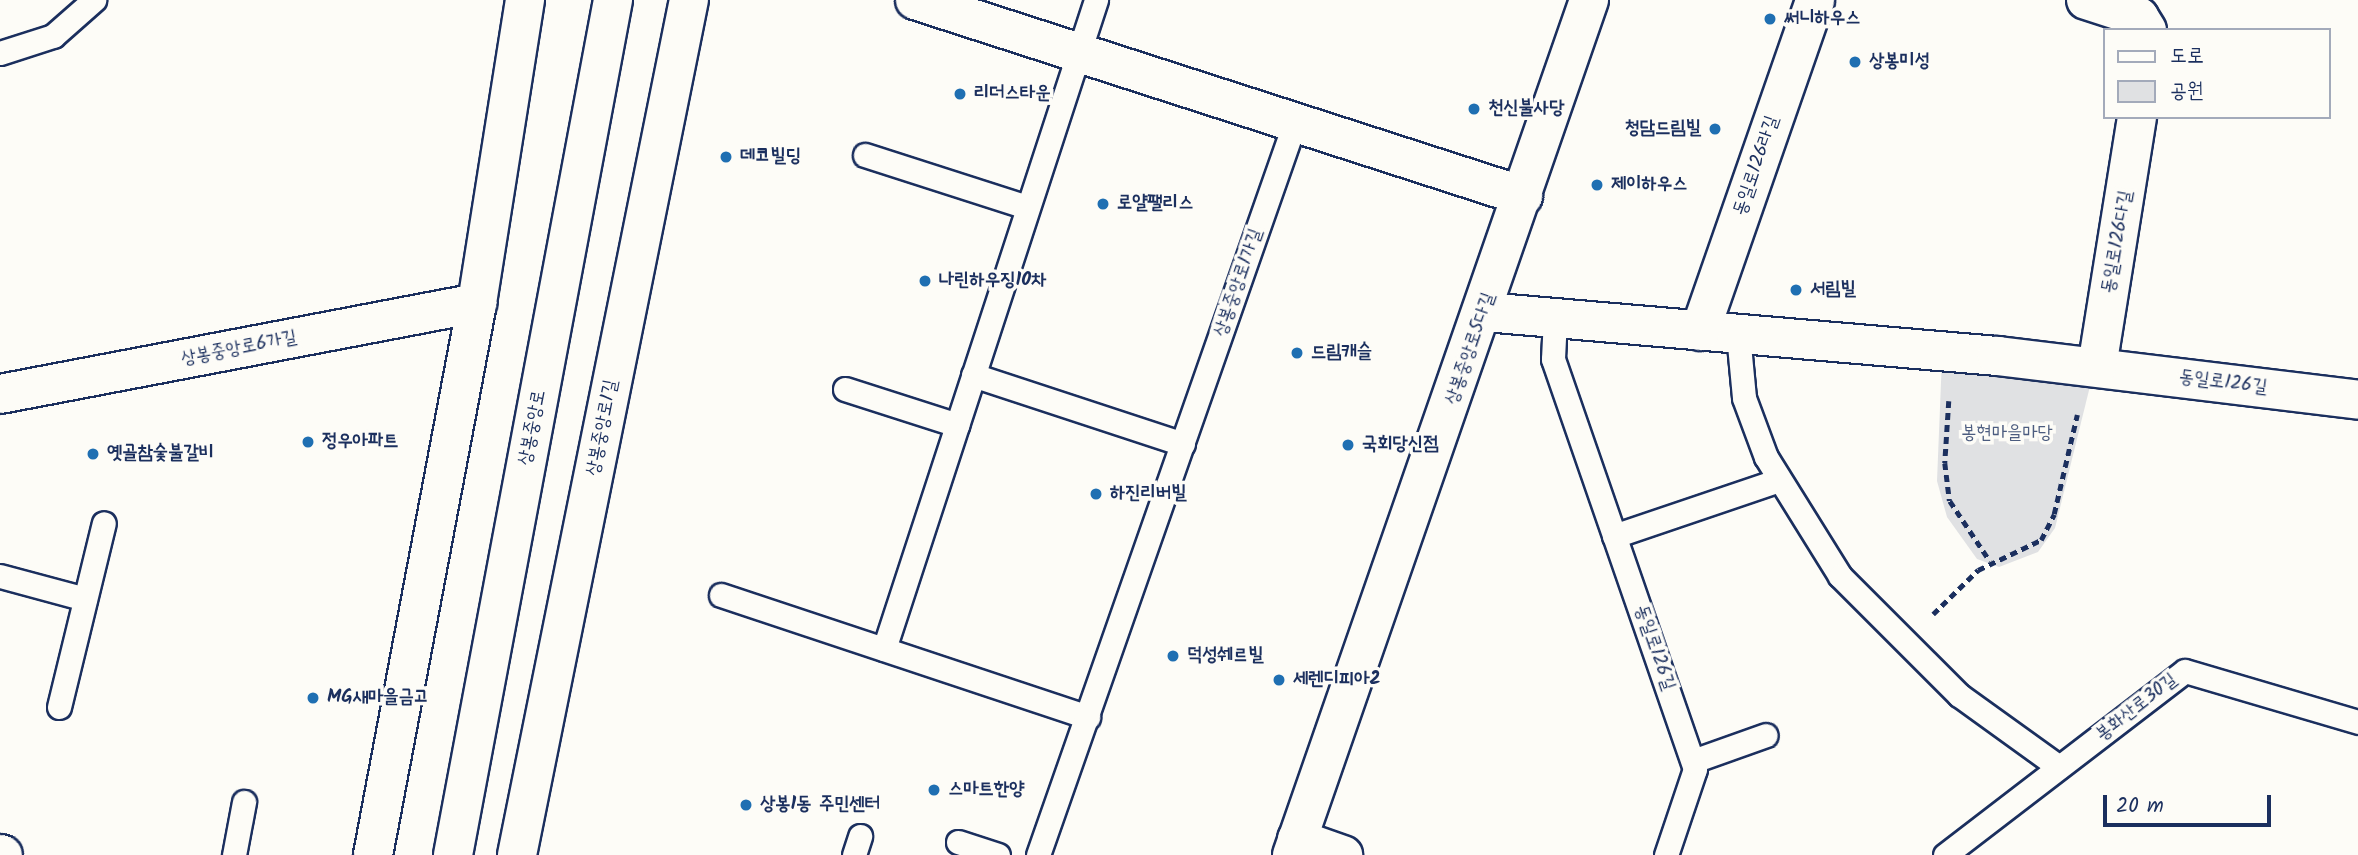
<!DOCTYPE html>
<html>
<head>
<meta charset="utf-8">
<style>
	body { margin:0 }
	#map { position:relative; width:2358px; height:855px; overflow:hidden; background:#fdfcf7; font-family:Kalam,"Poor Story",sans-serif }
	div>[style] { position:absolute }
	.green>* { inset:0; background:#e0e1e3 }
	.path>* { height:4.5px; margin-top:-2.25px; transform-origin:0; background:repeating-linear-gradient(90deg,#1b2f5e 0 7px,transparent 0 12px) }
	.roads { filter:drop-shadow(2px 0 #1b2f5e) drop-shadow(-2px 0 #1b2f5e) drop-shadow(0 2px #1b2f5e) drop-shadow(0 -2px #1b2f5e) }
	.service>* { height:23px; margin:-11.5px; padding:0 11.5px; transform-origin:11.5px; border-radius:11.5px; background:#fdfcf7 }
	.minor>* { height:38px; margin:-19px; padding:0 19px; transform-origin:19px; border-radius:19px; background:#fdfcf7 }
	.secondary>* { height:38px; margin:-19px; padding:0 19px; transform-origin:19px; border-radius:19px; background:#fdfcf7 }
	.dots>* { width:19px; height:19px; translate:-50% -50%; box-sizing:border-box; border:4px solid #fdfcf7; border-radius:50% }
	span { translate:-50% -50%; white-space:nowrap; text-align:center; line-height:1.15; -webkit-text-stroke:7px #fdfcf7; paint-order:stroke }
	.poi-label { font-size:19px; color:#1b2f5e; font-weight:700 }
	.left { translate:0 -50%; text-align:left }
	.right { translate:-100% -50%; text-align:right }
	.street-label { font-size:19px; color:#1b2f5e }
	.park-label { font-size:19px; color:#4c5c7f }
	.legend { position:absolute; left:2103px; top:28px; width:228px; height:91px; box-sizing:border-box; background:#fdfcf7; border:2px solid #a3aaba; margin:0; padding:9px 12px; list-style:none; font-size:21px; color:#1b2f5e }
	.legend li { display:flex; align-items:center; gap:14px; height:35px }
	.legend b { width:35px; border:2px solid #a3aaba }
	.scale { position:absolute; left:2103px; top:795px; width:168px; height:32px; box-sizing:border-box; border:4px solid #1b2f5e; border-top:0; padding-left:9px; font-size:21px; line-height:24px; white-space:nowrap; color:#1b2f5e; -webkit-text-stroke:5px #fdfcf7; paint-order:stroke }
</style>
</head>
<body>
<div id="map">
	<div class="green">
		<div style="clip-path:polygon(1942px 358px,2093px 374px,2055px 528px,2038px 552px,1999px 567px,1977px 559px,1947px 517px,1937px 481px)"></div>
	</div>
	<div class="path">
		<div style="left:1949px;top:401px;width:62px;rotate:93.7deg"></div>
		<div style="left:1945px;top:463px;width:38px;rotate:83deg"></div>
		<div style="left:1950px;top:501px;width:72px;rotate:56.3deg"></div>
		<div style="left:1933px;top:614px;width:63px;rotate:-44.4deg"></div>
		<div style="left:1978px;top:570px;width:70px;rotate:-25.5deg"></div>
		<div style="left:2041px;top:540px;width:29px;rotate:-63deg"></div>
		<div style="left:2054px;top:514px;width:102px;rotate:-76.9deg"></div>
	</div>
	<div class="roads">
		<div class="service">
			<div style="left:0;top:53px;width:56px;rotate:-17.8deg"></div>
			<div style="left:53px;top:36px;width:55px;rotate:-41.3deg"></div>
			<div style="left:865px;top:155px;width:170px;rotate:17.8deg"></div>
			<div style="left:1555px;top:318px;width:41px;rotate:92.8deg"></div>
			<div style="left:1553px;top:359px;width:434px;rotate:70.9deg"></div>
			<div style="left:1695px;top:769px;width:91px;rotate:108.6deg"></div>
			<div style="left:1738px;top:334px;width:64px;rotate:84.6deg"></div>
			<div style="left:1744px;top:398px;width:63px;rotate:69.6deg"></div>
			<div style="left:1766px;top:457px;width:140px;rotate:58.1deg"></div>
			<div style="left:1840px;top:576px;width:168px;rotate:45deg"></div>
			<div style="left:1959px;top:695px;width:123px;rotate:35.8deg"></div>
			<div style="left:973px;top:375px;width:221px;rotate:18.2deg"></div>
			<div style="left:845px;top:389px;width:118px;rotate:17.8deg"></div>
			<div style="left:1614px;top:536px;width:174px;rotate:-18.7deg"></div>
			<div style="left:0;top:576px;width:88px;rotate:15.1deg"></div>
			<div style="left:721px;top:595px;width:387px;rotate:18.4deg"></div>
			<div style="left:884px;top:649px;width:683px;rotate:-71.91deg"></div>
			<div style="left:59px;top:707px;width:189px;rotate:-76.3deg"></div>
			<div style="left:1693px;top:761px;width:77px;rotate:-19.6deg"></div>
			<div style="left:958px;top:842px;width:42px;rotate:18deg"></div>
			<div style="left:234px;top:855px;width:54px;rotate:-79.3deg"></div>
			<div style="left:854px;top:855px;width:20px;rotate:-72deg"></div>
			<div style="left:1038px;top:855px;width:777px;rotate:-70.68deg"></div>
			<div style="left:1945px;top:855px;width:302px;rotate:-37.5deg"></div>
			<div style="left:2185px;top:671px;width:180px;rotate:16.4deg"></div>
		</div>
		<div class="minor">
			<div style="left:915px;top:0;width:639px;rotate:17.87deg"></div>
			<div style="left:2086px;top:0;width:56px;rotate:17.8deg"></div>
			<div style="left:2139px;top:17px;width:15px;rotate:58deg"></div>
			<div style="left:1485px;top:312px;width:514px;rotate:4.91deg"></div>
			<div style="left:1997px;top:356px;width:364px;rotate:6.9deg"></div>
			<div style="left:1700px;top:331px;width:350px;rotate:-70.8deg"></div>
			<div style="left:2097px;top:367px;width:253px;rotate:-80.9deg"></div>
			<div style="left:0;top:394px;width:486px;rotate:-10.8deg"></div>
			<div style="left:1297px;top:839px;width:49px;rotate:19.2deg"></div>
			<div style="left:0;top:854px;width:3px;rotate:18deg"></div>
			<div style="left:373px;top:855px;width:562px;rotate:-79.33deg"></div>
			<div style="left:477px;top:303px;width:307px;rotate:-81deg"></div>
			<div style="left:517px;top:855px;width:872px;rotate:-78.63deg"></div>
			<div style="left:1292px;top:855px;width:905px;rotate:-70.84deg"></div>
		</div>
		<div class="secondary">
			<div style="left:453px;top:855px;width:870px;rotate:-79.4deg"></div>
		</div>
	</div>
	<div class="dots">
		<div style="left:1770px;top:19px;background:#1f6fb2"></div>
		<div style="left:1855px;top:62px;background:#1f6fb2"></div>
		<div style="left:960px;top:94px;background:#1f6fb2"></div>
		<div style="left:1474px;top:109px;background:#1f6fb2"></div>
		<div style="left:1715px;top:129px;background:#1f6fb2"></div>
		<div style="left:726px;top:157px;background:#1f6fb2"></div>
		<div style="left:1597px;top:185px;background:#1f6fb2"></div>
		<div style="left:1103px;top:204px;background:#1f6fb2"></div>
		<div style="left:925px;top:281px;background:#1f6fb2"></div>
		<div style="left:1796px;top:290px;background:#1f6fb2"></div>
		<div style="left:1297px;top:353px;background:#1f6fb2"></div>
		<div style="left:308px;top:442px;background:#1f6fb2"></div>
		<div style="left:1348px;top:445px;background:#1f6fb2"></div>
		<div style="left:93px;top:454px;background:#1f6fb2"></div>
		<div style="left:1096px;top:494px;background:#1f6fb2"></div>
		<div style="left:1173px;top:656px;background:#1f6fb2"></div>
		<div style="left:1279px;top:680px;background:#1f6fb2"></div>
		<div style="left:313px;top:698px;background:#1f6fb2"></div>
		<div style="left:934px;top:790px;background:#1f6fb2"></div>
		<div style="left:746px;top:805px;background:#1f6fb2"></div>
	</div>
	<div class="poi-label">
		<span class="left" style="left:1784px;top:19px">써니하우스</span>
		<span class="left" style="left:1869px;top:62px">상봉미성</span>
		<span class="left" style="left:974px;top:94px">리더스타운</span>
		<span class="left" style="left:1488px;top:109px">천신불사당</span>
		<span class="right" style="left:1701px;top:129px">청담드림빌</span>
		<span class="left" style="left:740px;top:157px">데코빌딩</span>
		<span class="left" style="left:1611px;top:185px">제이하우스</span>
		<span class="left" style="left:1117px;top:204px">로얄팰리스</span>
		<span class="left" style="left:939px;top:281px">나린하우징10차</span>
		<span class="left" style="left:1810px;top:290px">서림빌</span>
		<span class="left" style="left:1311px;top:353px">드림캐슬</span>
		<span class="left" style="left:322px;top:442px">정우아파트</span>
		<span class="left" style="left:1362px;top:445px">국회당신점</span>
		<span class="left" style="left:107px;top:454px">옛골참숯불갈비</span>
		<span class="left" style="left:1110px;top:494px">하진리버빌</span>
		<span class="left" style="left:1187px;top:656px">덕성쉐르빌</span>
		<span class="left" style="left:1293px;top:680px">세렌디피아2</span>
		<span class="left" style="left:327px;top:698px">MG새마을금고</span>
		<span class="left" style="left:948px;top:790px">스마트한양</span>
		<span class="left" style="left:760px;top:805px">상봉1동 주민센터</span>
	</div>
	<div class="street-label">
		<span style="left:1757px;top:166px;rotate:-71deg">동일로126라길</span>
		<span style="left:2118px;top:242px;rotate:-80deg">동일로126다길</span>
		<span style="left:1239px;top:283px;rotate:-71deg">상봉중앙로1가길</span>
		<span style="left:239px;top:349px;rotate:-11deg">상봉중앙로6가길</span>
		<span style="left:1471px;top:349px;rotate:-71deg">상봉중앙로5다길</span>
		<span style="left:2223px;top:383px;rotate:7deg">동일로126길</span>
		<span style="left:533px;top:428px;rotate:-79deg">상봉중앙로</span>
		<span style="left:603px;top:428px;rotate:-79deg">상봉중앙로1길</span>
		<span style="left:1654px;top:648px;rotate:71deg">동일로126길</span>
		<span style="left:2137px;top:708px;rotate:-38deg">봉화산로30길</span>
	</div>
	<div class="park-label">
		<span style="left:2007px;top:434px">봉현마을마당</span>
	</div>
	<ul class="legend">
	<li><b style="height:9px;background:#fdfcf7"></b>도로</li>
	<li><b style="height:19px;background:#e0e1e3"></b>공원</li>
	</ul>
	<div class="scale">20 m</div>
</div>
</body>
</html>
